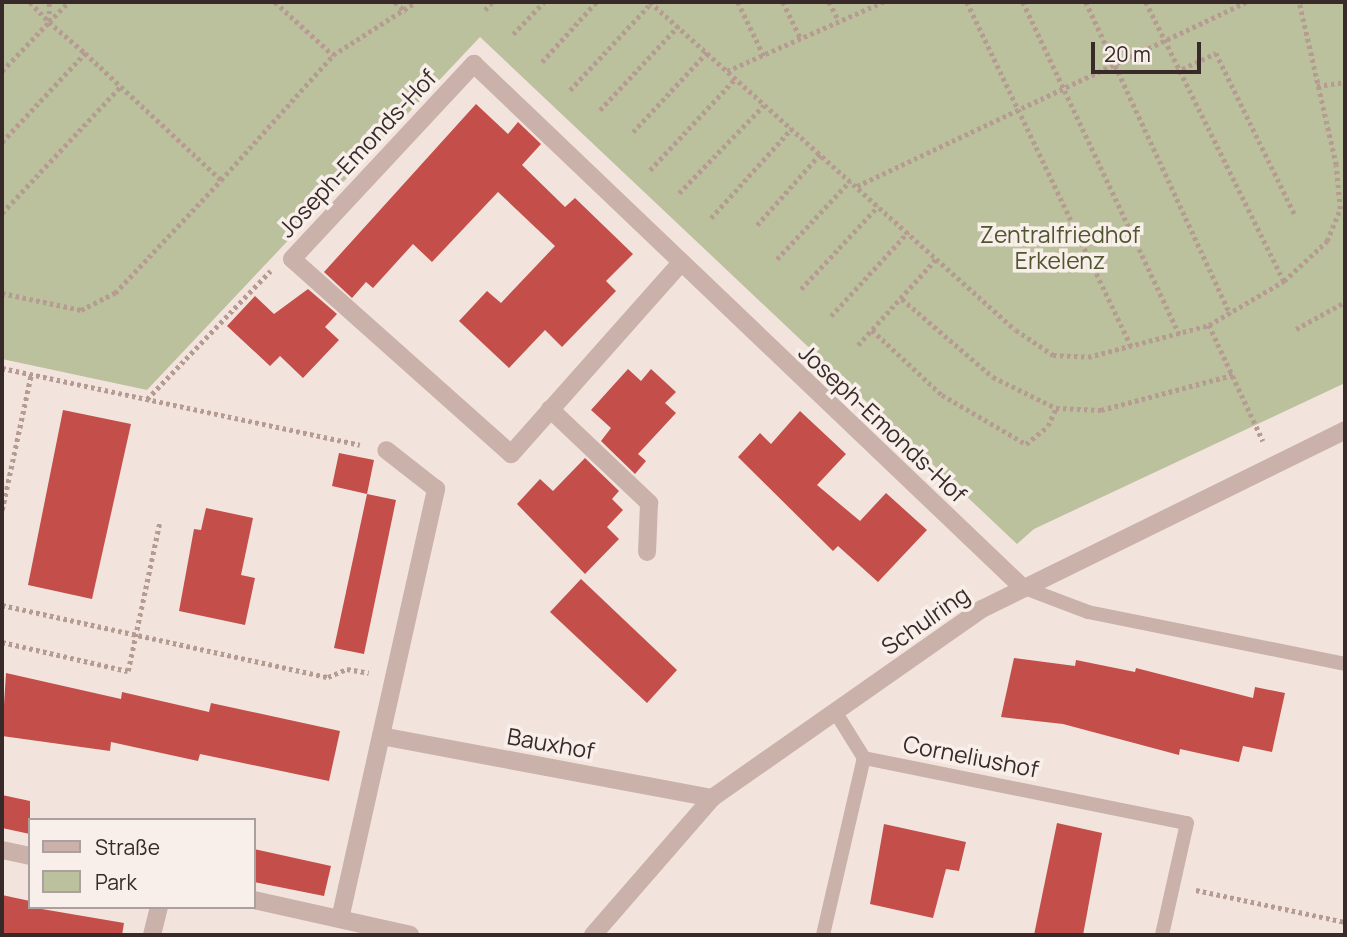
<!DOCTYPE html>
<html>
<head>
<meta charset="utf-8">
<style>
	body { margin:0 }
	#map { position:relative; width:1347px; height:937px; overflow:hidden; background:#f2e4dd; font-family:Manrope,sans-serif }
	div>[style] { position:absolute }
	.green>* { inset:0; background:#bcc19d }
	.building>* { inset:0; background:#c34e4a }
	.path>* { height:4.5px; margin-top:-2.25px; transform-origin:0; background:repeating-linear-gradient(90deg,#b69b93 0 3.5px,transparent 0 7px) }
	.service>* { height:14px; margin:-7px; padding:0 7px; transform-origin:7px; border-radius:7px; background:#cab1a9 }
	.minor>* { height:18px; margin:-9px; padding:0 9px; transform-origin:9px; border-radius:9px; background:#cab1a9 }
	span { translate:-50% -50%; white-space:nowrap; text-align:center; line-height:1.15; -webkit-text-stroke:7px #f9efea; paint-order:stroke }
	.street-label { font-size:23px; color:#372a29 }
	.park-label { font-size:23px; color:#4f552d }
	.frame { position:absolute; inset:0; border:4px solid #372a29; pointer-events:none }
	.legend { position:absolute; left:28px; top:818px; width:228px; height:91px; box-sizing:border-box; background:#f9efea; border:2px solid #aba09d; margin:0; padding:9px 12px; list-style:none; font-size:21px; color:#372a29 }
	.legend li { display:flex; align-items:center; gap:14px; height:35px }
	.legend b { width:35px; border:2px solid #aba09d }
	.scale { position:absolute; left:1091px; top:42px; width:110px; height:32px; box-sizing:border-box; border:4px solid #372a29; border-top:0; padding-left:9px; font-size:21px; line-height:24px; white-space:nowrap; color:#372a29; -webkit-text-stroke:5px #f9efea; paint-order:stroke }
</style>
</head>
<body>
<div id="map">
	<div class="green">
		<div style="clip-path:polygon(2px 2px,1345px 2px,1345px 383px,1034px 529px,1017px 544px,480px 37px,147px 390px,2px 359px)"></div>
	</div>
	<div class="building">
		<div style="clip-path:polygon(476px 104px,508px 134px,518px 122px,541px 144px,522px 165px,565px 207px,575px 198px,633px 254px,606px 281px,616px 291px,562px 347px,545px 330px,509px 368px,459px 321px,487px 291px,501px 303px,555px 246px,498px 192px,432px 262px,413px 244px,373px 288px,366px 282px,352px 298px,324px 272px)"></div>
		<div style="clip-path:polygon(308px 289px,337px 314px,325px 327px,339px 340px,303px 378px,280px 356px,270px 366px,227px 326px,255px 296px,274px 314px)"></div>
		<div style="clip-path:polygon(628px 369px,641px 381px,651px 369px,676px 392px,665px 403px,676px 413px,638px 454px,646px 461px,635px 474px,601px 441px,611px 428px,591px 410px)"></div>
		<div style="clip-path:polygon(63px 410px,131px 424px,92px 599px,28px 585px)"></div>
		<div style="clip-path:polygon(800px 411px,846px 454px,817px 485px,860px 521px,886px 493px,927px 530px,878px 582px,838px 546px,833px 551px,738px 457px,760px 433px,771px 444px)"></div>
		<div style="clip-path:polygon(339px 453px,374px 460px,367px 494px,396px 500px,364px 654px,334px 648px,367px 494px,332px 486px)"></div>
		<div style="clip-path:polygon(585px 458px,619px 491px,612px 499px,623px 510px,607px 527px,619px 539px,585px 574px,517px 504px,540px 479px,553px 491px)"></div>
		<div style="clip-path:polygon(206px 508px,253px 518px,241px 575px,255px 578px,245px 625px,179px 611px,194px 529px,201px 530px)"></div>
		<div style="clip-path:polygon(581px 579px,677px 670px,647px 703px,550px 612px)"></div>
		<div style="clip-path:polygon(1014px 658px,1075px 666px,1076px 660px,1135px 672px,1136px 668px,1253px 698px,1255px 687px,1285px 693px,1272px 752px,1243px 746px,1239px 762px,1180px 749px,1179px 755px,1063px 724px,1001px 717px)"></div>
		<div style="clip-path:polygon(6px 673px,121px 699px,122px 692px,209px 712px,211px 703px,340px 731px,329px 781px,200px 754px,198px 761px,111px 742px,110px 751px,2px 736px)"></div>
		<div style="clip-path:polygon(2px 795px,30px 801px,30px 834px,2px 828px)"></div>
		<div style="clip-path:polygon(1057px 823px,1102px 833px,1083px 935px,1034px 935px)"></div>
		<div style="clip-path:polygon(884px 824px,966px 842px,959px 871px,946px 869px,933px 918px,870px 904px)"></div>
		<div style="clip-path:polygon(254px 849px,331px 866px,324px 896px,254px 882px)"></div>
		<div style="clip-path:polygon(2px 895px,30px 901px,30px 907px,124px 923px,122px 935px,2px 935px)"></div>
	</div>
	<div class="path">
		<div style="left:30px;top:2px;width:28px;rotate:46deg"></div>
		<div style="left:275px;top:2px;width:79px;rotate:42.4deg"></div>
		<div style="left:395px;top:2px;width:15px;rotate:42deg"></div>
		<div style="left:650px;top:2px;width:491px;rotate:41.9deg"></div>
		<div style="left:1016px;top:330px;width:45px;rotate:34deg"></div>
		<div style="left:1053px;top:355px;width:35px;rotate:3deg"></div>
		<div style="left:1088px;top:357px;width:125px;rotate:-14.8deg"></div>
		<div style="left:1209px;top:325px;width:87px;rotate:-30.4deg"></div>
		<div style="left:1284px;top:281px;width:59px;rotate:-42.9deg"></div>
		<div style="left:1327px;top:241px;width:35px;rotate:-68deg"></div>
		<div style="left:1340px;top:209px;width:44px;rotate:-95.2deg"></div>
		<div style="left:1336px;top:165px;width:167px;rotate:-102.8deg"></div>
		<div style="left:738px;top:2px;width:60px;rotate:64.3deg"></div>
		<div style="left:783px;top:2px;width:41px;rotate:64.1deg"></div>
		<div style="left:829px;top:2px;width:21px;rotate:62deg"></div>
		<div style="left:967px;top:2px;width:383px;rotate:64.5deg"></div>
		<div style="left:1023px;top:2px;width:367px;rotate:64.8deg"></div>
		<div style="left:1086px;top:2px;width:344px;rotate:65.2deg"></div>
		<div style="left:1146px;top:2px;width:311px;rotate:63.7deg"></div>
		<div style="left:485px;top:10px;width:11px;rotate:-49deg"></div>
		<div style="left:49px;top:21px;width:19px;rotate:-90deg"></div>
		<div style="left:49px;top:22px;width:28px;rotate:-46deg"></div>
		<div style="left:513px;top:34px;width:45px;rotate:-45.9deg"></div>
		<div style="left:542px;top:62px;width:81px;rotate:-48deg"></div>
		<div style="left:2px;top:71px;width:68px;rotate:-46.2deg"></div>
		<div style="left:49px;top:22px;width:48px;rotate:40.7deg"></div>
		<div style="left:727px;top:71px;width:171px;rotate:-23.9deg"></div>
		<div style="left:1176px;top:72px;width:44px;rotate:-25.4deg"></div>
		<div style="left:1216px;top:53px;width:182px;rotate:64deg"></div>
		<div style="left:1317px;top:86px;width:28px;rotate:-8deg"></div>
		<div style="left:570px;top:90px;width:119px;rotate:-47deg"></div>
		<div style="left:600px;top:110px;width:115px;rotate:-47.1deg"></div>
		<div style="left:633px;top:132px;width:109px;rotate:-47.2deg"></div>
		<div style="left:2px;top:142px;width:122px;rotate:-47deg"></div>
		<div style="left:85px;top:53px;width:186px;rotate:43deg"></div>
		<div style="left:221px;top:180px;width:168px;rotate:-48.1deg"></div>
		<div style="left:333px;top:55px;width:98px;rotate:-32.6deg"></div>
		<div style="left:650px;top:170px;width:125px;rotate:-47deg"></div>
		<div style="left:857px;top:186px;width:430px;rotate:-25.3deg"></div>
		<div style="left:679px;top:193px;width:122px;rotate:-46deg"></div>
		<div style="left:2px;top:213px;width:174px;rotate:-46.9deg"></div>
		<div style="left:711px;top:218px;width:121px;rotate:-48deg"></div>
		<div style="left:757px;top:225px;width:95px;rotate:-48.4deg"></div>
		<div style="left:777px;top:259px;width:107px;rotate:-46.9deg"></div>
		<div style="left:801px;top:289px;width:113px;rotate:-47.1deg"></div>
		<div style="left:2px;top:293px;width:81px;rotate:12.1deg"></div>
		<div style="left:81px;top:310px;width:38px;rotate:-27deg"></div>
		<div style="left:115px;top:293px;width:155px;rotate:-46.8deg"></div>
		<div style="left:902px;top:299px;width:120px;rotate:40.6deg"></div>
		<div style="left:993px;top:377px;width:70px;rotate:26.2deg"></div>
		<div style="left:1056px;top:408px;width:45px;rotate:2.5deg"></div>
		<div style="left:1101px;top:410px;width:137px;rotate:-14.9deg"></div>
		<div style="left:831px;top:316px;width:114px;rotate:-47.5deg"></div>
		<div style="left:1209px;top:325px;width:128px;rotate:65deg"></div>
		<div style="left:1296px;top:329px;width:56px;rotate:-28.9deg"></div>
		<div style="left:872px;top:330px;width:96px;rotate:42.9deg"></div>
		<div style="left:942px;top:395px;width:97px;rotate:30.3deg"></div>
		<div style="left:1026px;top:444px;width:28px;rotate:-39deg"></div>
		<div style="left:1048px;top:426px;width:20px;rotate:-66deg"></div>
		<div style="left:858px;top:345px;width:116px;rotate:-47.8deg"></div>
		<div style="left:2px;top:368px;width:366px;rotate:12.1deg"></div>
		<div style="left:147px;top:399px;width:178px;rotate:-46.1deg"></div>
		<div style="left:2px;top:510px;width:138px;rotate:-77.9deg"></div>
		<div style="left:2px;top:605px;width:334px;rotate:12.5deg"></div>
		<div style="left:328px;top:677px;width:21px;rotate:-23deg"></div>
		<div style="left:347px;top:669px;width:22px;rotate:10deg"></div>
		<div style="left:2px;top:642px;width:129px;rotate:13deg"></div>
		<div style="left:128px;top:671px;width:153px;rotate:-78deg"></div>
		<div style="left:1196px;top:890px;width:152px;rotate:12.1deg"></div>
	</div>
	<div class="service">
		<div style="left:1022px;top:587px;width:71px;rotate:20.7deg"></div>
		<div style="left:1088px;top:612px;width:262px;rotate:11.4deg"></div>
		<div style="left:836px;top:713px;width:53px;rotate:58.1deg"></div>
		<div style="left:864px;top:758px;width:329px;rotate:11.4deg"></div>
		<div style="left:1187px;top:823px;width:115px;rotate:102.6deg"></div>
		<div style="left:823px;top:935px;width:182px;rotate:-77deg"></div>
	</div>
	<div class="minor">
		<div style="left:679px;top:265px;width:253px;rotate:131.6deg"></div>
		<div style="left:511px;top:454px;width:293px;rotate:-138.3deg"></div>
		<div style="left:292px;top:259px;width:267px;rotate:-47deg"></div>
		<div style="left:474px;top:64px;width:758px;rotate:43.66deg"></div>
		<div style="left:550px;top:409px;width:137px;rotate:43.5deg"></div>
		<div style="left:649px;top:503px;width:49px;rotate:92.3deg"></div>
		<div style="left:381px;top:736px;width:337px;rotate:10.6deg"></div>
		<div style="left:2px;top:850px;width:29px;rotate:12deg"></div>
		<div style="left:254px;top:900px;width:160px;rotate:12.6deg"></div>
		<div style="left:340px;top:919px;width:441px;rotate:-77.4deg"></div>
		<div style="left:436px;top:489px;width:63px;rotate:-142deg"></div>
		<div style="left:152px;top:935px;width:29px;rotate:-76deg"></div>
		<div style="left:593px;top:935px;width:181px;rotate:-49deg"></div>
		<div style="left:712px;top:798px;width:330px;rotate:-35deg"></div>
		<div style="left:982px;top:609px;width:405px;rotate:-26.2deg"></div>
	</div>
	<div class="street-label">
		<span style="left:357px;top:153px;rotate:-47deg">Joseph-Emonds-Hof</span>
		<span style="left:883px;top:423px;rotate:43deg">Joseph-Emonds-Hof</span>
		<span style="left:925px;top:620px;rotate:-35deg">Schulring</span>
		<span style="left:551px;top:743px;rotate:10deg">Bauxhof</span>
		<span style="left:971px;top:756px;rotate:11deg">Corneliushof</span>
	</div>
	<div class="park-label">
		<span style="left:1060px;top:247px">Zentralfriedhof<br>Erkelenz</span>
	</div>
	<div class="frame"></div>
	<ul class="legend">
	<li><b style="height:9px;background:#cab1a9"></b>Straße</li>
	<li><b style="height:19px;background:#bcc19d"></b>Park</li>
	</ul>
	<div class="scale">20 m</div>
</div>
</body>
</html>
